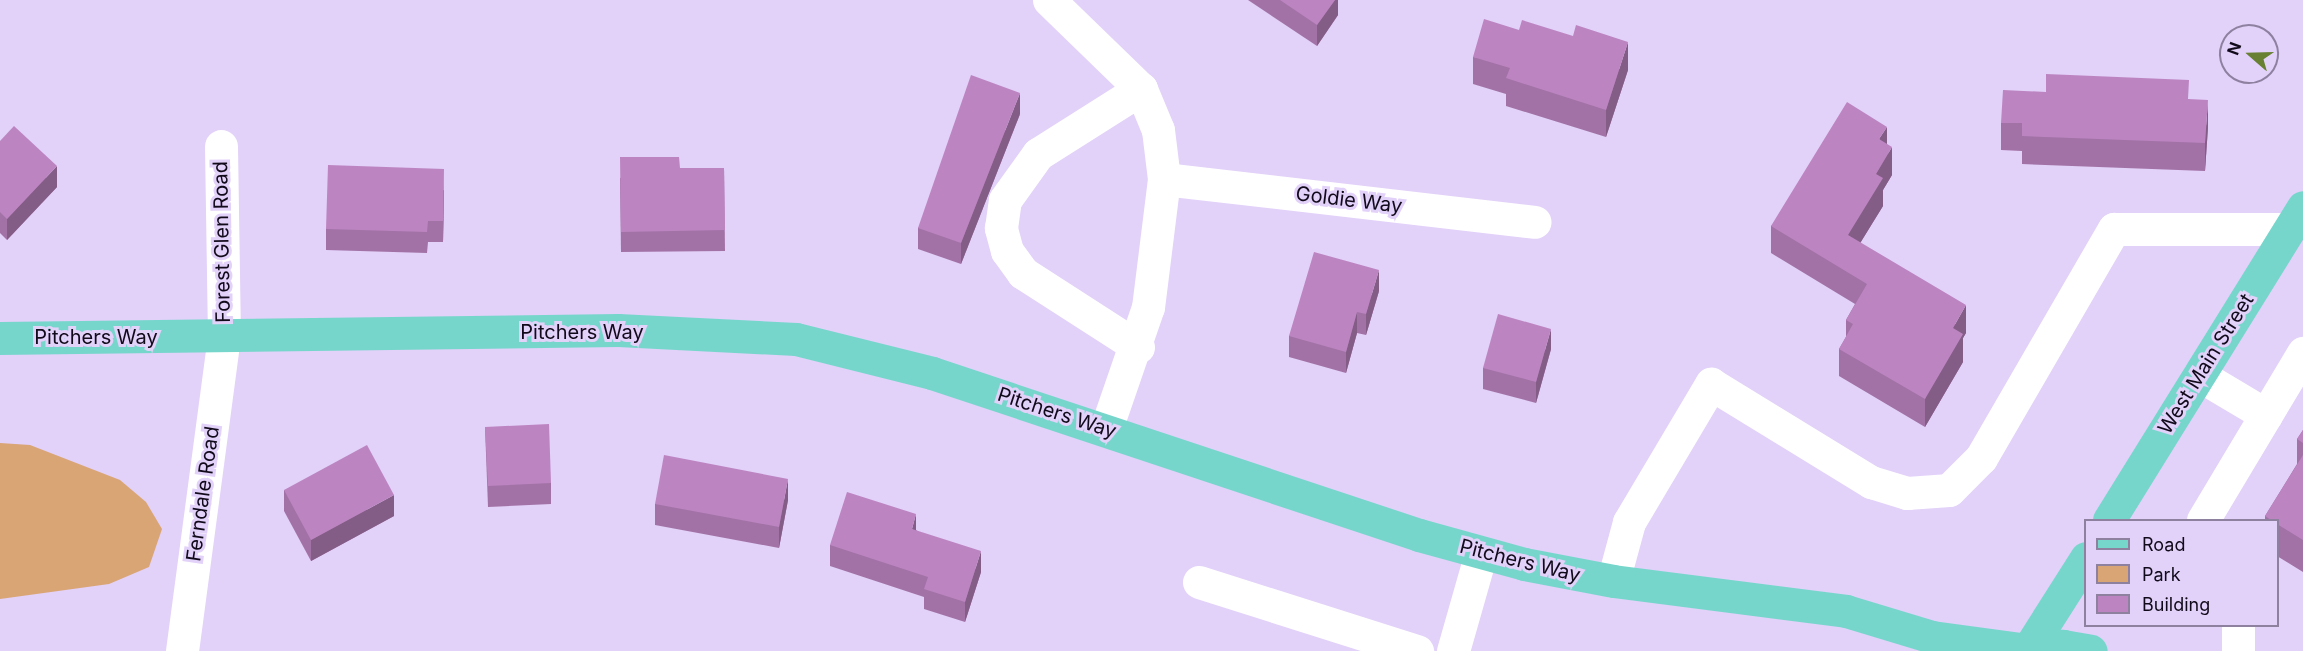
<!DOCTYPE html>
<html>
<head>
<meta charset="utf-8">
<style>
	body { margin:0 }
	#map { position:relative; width:2303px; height:651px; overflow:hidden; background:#e2d1f9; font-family:Inter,sans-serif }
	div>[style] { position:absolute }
	.green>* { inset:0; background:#d9a575 }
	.minor>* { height:33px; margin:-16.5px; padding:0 16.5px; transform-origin:16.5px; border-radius:16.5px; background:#fff }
	.major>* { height:33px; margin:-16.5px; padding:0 16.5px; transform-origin:16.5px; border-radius:16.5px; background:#77d6cc }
	.wall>* { inset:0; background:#a272a6 }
	.shaded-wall>* { inset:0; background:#845d87 }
	.building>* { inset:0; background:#bc85c1 }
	span { translate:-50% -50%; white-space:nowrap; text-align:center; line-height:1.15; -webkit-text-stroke:6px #e2d1f9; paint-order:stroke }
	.street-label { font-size:20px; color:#110a1a }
	.legend { position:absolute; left:2084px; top:519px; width:195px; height:108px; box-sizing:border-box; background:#e2d1f9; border:2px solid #8e81a0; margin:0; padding:8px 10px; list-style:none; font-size:18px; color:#110a1a }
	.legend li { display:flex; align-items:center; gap:12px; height:30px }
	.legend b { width:30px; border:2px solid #8e81a0 }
	.north { position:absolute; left:2219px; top:24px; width:60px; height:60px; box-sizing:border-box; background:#e2d1f9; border:2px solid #8e81a0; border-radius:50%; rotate:290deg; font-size:16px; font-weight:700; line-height:24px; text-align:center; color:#110a1a }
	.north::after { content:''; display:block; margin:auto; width:21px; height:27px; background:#688032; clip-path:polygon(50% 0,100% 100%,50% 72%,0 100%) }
</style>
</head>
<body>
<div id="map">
	<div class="green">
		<div style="clip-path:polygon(0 443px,30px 445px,120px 480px,146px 502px,162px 529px,149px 567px,109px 584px,0 599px)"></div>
	</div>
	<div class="minor">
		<div style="left:1049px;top:0;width:128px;rotate:44.1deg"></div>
		<div style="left:1141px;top:89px;width:44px;rotate:67.5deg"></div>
		<div style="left:1158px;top:130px;width:49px;rotate:83deg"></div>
		<div style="left:1164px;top:179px;width:129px;rotate:97.1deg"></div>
		<div style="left:1148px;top:307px;width:129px;rotate:109deg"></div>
		<div style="left:1164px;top:179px;width:373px;rotate:6.6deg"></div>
		<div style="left:1138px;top:347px;width:137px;rotate:-147.2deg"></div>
		<div style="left:1023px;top:273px;width:27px;rotate:-126deg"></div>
		<div style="left:1007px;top:251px;width:24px;rotate:-105deg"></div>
		<div style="left:1001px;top:228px;width:28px;rotate:-82deg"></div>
		<div style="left:1005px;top:200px;width:57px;rotate:-54.3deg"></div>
		<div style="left:1038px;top:154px;width:122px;rotate:-32.3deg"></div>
		<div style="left:2199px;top:375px;width:78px;rotate:30.8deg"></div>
		<div style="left:2203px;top:520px;width:195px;rotate:-59.1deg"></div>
		<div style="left:1613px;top:581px;width:61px;rotate:-74.8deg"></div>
		<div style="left:1629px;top:522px;width:161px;rotate:-59.3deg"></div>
		<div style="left:1711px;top:384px;width:188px;rotate:31.5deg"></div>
		<div style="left:1871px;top:482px;width:38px;rotate:17deg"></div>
		<div style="left:1907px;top:493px;width:42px;rotate:-4.1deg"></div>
		<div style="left:1949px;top:490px;width:45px;rotate:-45deg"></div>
		<div style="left:1981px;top:458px;width:265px;rotate:-59.9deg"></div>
		<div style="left:2114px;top:229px;width:175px"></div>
		<div style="left:1199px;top:582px;width:229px;rotate:17.6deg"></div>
		<div style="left:182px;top:651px;width:317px;rotate:-82.4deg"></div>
		<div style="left:224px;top:337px;width:191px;rotate:-90.9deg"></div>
		<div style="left:1453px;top:651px;width:102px;rotate:-74.1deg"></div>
		<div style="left:2238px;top:651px;width:25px;rotate:-90deg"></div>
	</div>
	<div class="major">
		<div style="left:0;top:338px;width:618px;rotate:-0.74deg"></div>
		<div style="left:618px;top:330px;width:178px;rotate:2.9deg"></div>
		<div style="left:796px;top:339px;width:140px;rotate:14deg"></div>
		<div style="left:932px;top:373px;width:513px;rotate:18.4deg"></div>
		<div style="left:1419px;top:535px;width:109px;rotate:15.4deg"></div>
		<div style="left:1524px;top:564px;width:91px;rotate:10.8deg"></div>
		<div style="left:1613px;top:581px;width:235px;rotate:7.3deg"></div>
		<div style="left:1846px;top:611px;width:90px;rotate:16.8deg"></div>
		<div style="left:1932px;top:637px;width:97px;rotate:7.7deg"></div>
		<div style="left:2028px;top:650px;width:35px;rotate:-7deg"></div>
		<div style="left:2063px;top:646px;width:28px;rotate:10deg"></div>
		<div style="left:2109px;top:520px;width:368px;rotate:-58.2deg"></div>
		<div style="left:2027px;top:651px;width:110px;rotate:-57.6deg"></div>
	</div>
	<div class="wall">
		<div style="clip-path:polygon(1248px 0,1338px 0,1338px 15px,1317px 46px)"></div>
		<div style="clip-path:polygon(1473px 57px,1628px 70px,1606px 137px,1506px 106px,1506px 94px,1473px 84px)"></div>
		<div style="clip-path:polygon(2189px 99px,2208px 127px,2205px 171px,2022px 164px,2022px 151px,2001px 150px,2001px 123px)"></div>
		<div style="clip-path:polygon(1020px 114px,961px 264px,918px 249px,918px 228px)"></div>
		<div style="clip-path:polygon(0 141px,57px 187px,7px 240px,0 233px)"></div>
		<div style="clip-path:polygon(1887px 144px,1892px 175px,1883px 190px,1883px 206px,1860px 243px,1966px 333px,1963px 338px,1963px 362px,1925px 427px,1839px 376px,1839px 349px,1846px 337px,1846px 320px,1855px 304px,1771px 253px,1771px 226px)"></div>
		<div style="clip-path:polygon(680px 168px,724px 168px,725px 251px,621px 252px,620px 178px)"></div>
		<div style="clip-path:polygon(444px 190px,443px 242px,428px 242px,427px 253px,326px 250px,326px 229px)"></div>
		<div style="clip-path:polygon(1379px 291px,1366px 335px,1357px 333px,1346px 373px,1289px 357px,1289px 336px)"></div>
		<div style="clip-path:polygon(1551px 349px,1536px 403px,1483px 389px,1483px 368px)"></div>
		<div style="clip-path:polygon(485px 427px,551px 483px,551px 504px,488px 507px)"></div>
		<div style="clip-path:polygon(2303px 430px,2303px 572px,2277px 556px,2277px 520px,2265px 520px,2265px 516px,2297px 464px,2297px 439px)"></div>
		<div style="clip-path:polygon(284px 490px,394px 516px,311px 561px,284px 511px)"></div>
		<div style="clip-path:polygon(788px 500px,779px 548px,655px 525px,655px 504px)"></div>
		<div style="clip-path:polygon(916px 530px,981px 572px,965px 622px,924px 609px,924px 597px,830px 566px,830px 545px)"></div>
	</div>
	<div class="shaded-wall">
		<div style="clip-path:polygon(1335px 0,1338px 0,1338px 15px,1317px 46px,1317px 25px)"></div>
		<div style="clip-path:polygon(1628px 42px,1628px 70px,1606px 137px,1606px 110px)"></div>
		<div style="clip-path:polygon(1020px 93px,1020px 114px,961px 264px,961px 243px)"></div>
		<div style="clip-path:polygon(2208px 100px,2208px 127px,2205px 171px,2205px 143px)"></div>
		<div style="clip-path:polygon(1887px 127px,1887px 154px,1879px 139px)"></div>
		<div style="clip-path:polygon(1892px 147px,1892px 175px,1883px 190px,1883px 206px,1848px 263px,1848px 235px,1876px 174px)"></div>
		<div style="clip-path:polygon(57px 166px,57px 187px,7px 240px,7px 219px)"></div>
		<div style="clip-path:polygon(444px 169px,444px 190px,443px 242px,443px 221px)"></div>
		<div style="clip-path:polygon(1379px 270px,1379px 291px,1366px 335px,1366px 314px)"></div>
		<div style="clip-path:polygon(1966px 305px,1966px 333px,1963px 338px,1963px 362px,1925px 427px,1925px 399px,1953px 328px)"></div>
		<div style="clip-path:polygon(1357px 312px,1357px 333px,1346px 373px,1346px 352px)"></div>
		<div style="clip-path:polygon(1551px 329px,1551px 349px,1536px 403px,1536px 382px)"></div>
		<div style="clip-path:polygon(788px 479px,788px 500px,779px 548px,779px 527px)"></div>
		<div style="clip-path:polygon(394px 495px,394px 516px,311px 561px,311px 540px)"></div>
		<div style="clip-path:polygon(916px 514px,916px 535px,912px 529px)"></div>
		<div style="clip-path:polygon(981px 551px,981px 572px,965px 622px,965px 602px)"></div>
	</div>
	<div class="building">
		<div style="clip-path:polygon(1280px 0,1335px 0,1317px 25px)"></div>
		<div style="clip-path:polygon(1484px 19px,1519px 30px,1522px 20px,1573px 36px,1576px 25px,1628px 42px,1606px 110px,1506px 78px,1510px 68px,1473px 57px)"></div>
		<div style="clip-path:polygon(2046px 74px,2189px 80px,2188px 99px,2208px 100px,2205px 143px,2022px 136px,2022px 123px,2001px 123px,2003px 90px,2046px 92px)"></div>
		<div style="clip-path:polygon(971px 75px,1020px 93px,961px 243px,918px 228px)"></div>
		<div style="clip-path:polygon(1847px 102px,1887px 127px,1879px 139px,1892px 147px,1876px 174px,1883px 178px,1848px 235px,1966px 305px,1953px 328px,1963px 334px,1925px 399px,1839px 349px,1853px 324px,1846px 320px,1867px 284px,1771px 226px)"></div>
		<div style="clip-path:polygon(14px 126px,57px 166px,7px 219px,0 212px,0 141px)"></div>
		<div style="clip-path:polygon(620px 157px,679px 157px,680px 168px,724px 168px,725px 230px,621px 232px)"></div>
		<div style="clip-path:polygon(328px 165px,444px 169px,443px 221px,428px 221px,427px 232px,326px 229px)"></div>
		<div style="clip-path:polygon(1314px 252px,1379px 270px,1366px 314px,1357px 312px,1346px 352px,1289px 336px)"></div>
		<div style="clip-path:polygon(1498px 314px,1551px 329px,1536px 382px,1483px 368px)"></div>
		<div style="clip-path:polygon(549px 424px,551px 483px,488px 486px,485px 427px)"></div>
		<div style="clip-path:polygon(2303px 430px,2303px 443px,2297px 439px)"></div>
		<div style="clip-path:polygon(367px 445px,394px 495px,311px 540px,284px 490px)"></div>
		<div style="clip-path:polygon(664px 455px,788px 479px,779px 527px,655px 504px)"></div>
		<div style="clip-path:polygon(2303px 455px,2303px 540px,2277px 524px,2277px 520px,2271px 520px,2265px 516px)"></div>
		<div style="clip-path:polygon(847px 492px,916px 514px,912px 529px,981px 551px,965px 602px,924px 589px,928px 577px,830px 545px)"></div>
	</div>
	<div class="street-label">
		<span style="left:1349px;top:200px;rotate:7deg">Goldie Way</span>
		<span style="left:222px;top:242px;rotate:-91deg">Forest Glen Road</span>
		<span style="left:582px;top:332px">Pitchers Way</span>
		<span style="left:96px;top:337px">Pitchers Way</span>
		<span style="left:2206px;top:364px;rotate:-58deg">West Main Street</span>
		<span style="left:1057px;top:413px;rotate:18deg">Pitchers Way</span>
		<span style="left:203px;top:494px;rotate:-82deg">Ferndale Road</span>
		<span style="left:1520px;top:561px;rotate:14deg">Pitchers Way</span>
	</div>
	<ul class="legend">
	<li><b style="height:8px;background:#77d6cc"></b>Road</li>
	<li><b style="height:16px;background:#d9a575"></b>Park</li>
	<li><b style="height:16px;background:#bc85c1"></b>Building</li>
	</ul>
	<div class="north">N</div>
</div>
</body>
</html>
